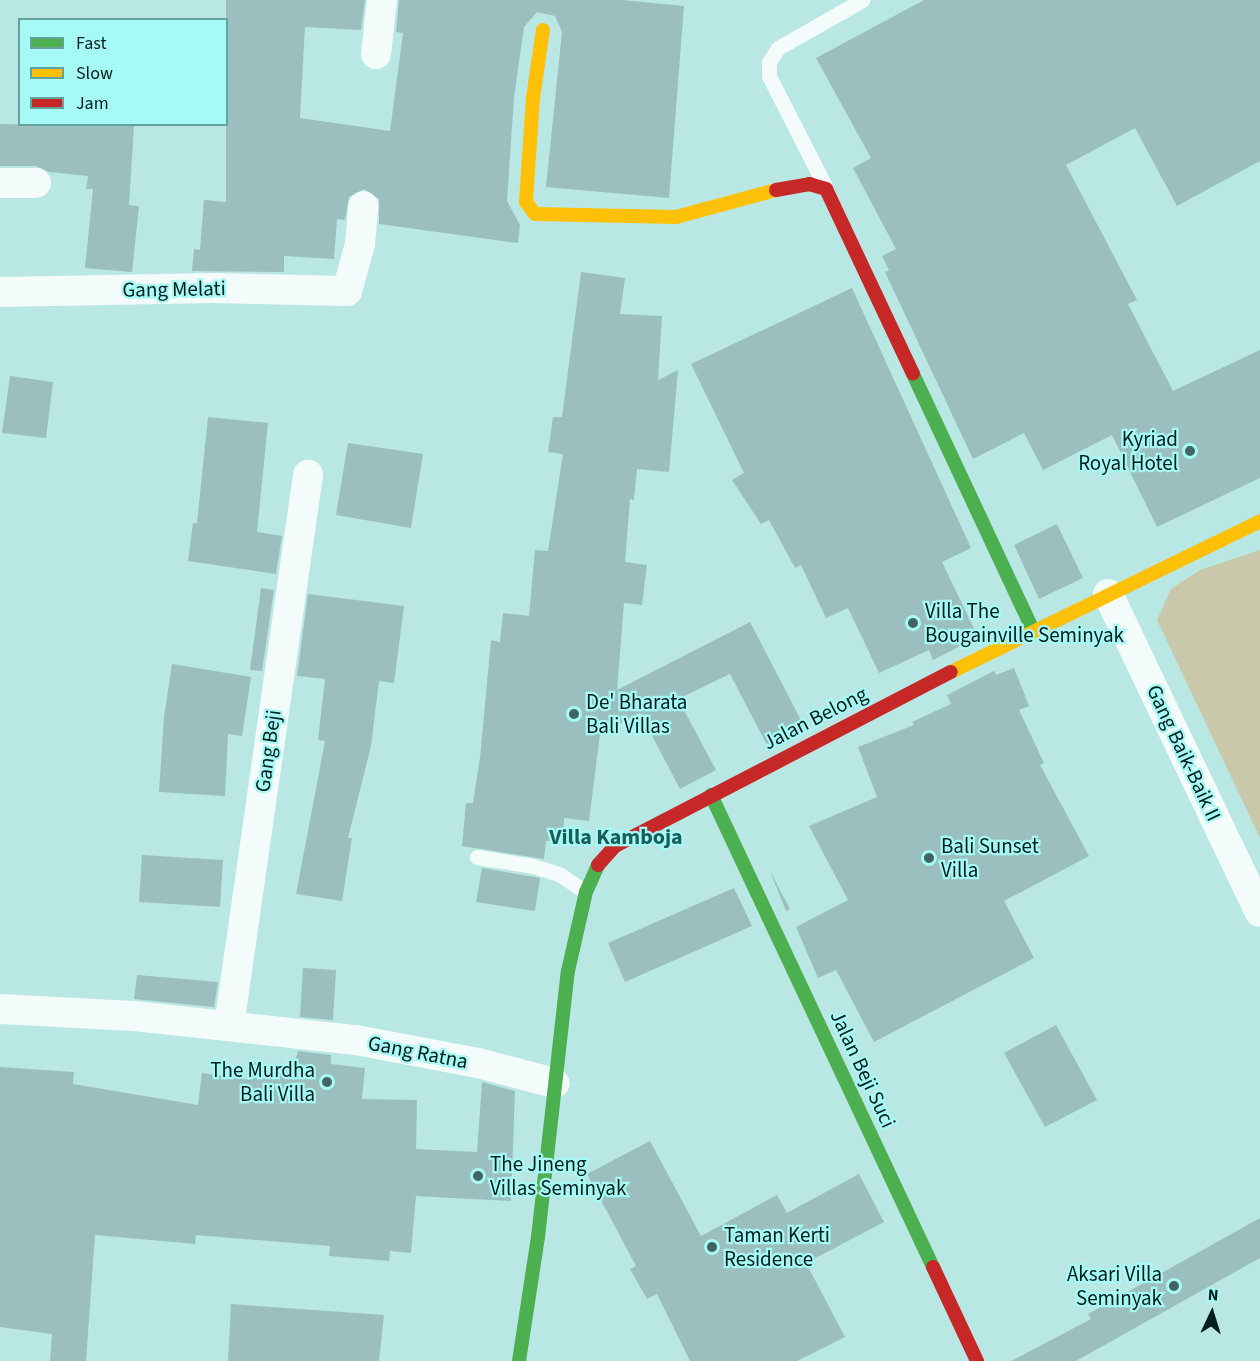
<!DOCTYPE html>
<html>
<head>
<meta charset="utf-8">
<style>
	body { margin:0 }
	#map { position:relative; width:1260px; height:1361px; overflow:hidden; background:#b9e7e4; font-family:"Source Sans 3",sans-serif }
	div>[style] { position:absolute }
	.green>* { inset:0; background:#cac8aa }
	.building>* { inset:0; background:#9bbfbe }
	.lane>* { height:15px; margin:-7.5px; padding:0 7.5px; transform-origin:7.5px; border-radius:7.5px; background:#f4fbfb }
	.street>* { height:30px; margin:-15px; padding:0 15px; transform-origin:15px; border-radius:15px; background:#f4fbfb }
	.fast>* { height:14px; margin:-7px; padding:0 7px; transform-origin:7px; border-radius:7px; background:#4caf50 }
	.slow>* { height:14px; margin:-7px; padding:0 7px; transform-origin:7px; border-radius:7px; background:#ffc107 }
	.jam>* { height:14px; margin:-7px; padding:0 7px; transform-origin:7px; border-radius:7px; background:#c62828 }
	.dots>* { width:16px; height:16px; translate:-50% -50%; box-sizing:border-box; border:3px solid #a6faf6; border-radius:50% }
	span { translate:-50% -50%; white-space:nowrap; text-align:center; line-height:1.15; -webkit-text-stroke:4.5px #a6faf6; paint-order:stroke }
	.street-label { font-size:21px; color:#031e1d }
	.poi-label { font-size:21px; color:#031e1d }
	.right { translate:-100% -50%; text-align:right }
	.left { translate:0 -50%; text-align:left }
	.neighbourhood-label { font-size:22px; color:#195d5a; font-weight:700 }
	.legend { position:absolute; left:18px; top:18px; width:210px; height:108px; box-sizing:border-box; background:#a6faf6; border:2px solid #65a29f; margin:0; padding:8px 10px; list-style:none; font-size:18px; color:#031e1d }
	.legend li { display:flex; align-items:center; gap:12px; height:30px }
	.legend b { width:30px; border:2px solid #65a29f }
	.north { position:absolute; left:1182px; top:1283px; width:60px; height:60px; -webkit-text-stroke:4px #a6faf6; paint-order:stroke; rotate:4deg; font-size:16px; font-weight:700; line-height:24px; text-align:center; color:#031e1d }
	.north::after { content:''; display:block; margin:auto; width:21px; height:27px; background:#031e1d; clip-path:polygon(50% 0,100% 100%,50% 72%,0 100%) }
</style>
</head>
<body>
<div id="map">
	<div class="green">
		<div style="clip-path:polygon(1260px 550px,1260px 838px,1157px 620px,1171px 589px,1200px 570px)"></div>
	</div>
	<div class="building">
		<div style="clip-path:polygon(226px 0,365px 0,361px 30px,305px 27px,300px 118px,390px 131px,403px 33px,396px 32px,399px 0,622px 0,684px 6px,669px 198px,546px 187px,562px 32px,555px 16px,537px 12px,524px 27px,514px 97px,507px 201px,520px 225px,518px 243px,379px 224px,379px 199px,364px 189px,349px 197px,345px 220px,337px 219px,334px 259px,284px 256px,284px 272px,192px 271px,194px 249px,200px 250px,204px 200px,226px 202px)"></div>
		<div style="clip-path:polygon(924px 0,1260px 0,1260px 161px,1177px 206px,1135px 128px,1066px 165px,1137px 300px,1128px 304px,1173px 391px,1260px 350px,1260px 478px,1157px 527px,1112px 435px,1043px 470px,1024px 433px,973px 459px,885px 272px,889px 270px,882px 256px,896px 249px,853px 168px,871px 158px,816px 58px)"></div>
		<div style="clip-path:polygon(0 124px,134px 126px,129px 205px,139px 206px,132px 272px,85px 268px,93px 189px,86px 189px,88px 176px,49px 172px,36px 166px,0 166px)"></div>
		<div style="clip-path:polygon(581px 272px,625px 278px,620px 314px,662px 316px,658px 380px,678px 370px,669px 472px,637px 469px,634px 500px,630px 499px,625px 562px,647px 565px,642px 605px,624px 603px,617px 690px,750px 622px,804px 726px,767px 745px,730px 674px,678px 699px,716px 770px,680px 789px,640px 713px,600px 734px,589px 821px,564px 818px,563px 842px,546px 841px,544px 859px,462px 846px,466px 803px,473px 803px,480px 758px,491px 640px,500px 642px,503px 613px,529px 616px,535px 550px,548px 551px,563px 454px,548px 452px,553px 417px,562px 417px)"></div>
		<div style="clip-path:polygon(852px 288px,971px 548px,942px 562px,978px 637px,933px 660px,929px 650px,879px 673px,848px 608px,826px 618px,801px 565px,795px 568px,769px 520px,761px 524px,732px 480px,744px 473px,691px 364px)"></div>
		<div style="clip-path:polygon(10px 376px,53px 382px,46px 438px,2px 433px)"></div>
		<div style="clip-path:polygon(208px 417px,268px 423px,257px 532px,282px 536px,276px 574px,188px 561px,193px 523px,197px 523px)"></div>
		<div style="clip-path:polygon(348px 443px,423px 454px,411px 528px,336px 515px)"></div>
		<div style="clip-path:polygon(1057px 524px,1083px 578px,1039px 599px,1014px 545px)"></div>
		<div style="clip-path:polygon(261px 588px,274px 590px,262px 671px,250px 670px)"></div>
		<div style="clip-path:polygon(308px 594px,404px 606px,394px 683px,379px 681px,371px 746px,348px 838px,352px 838px,342px 901px,296px 894px,325px 741px,318px 740px,325px 679px,297px 676px)"></div>
		<div style="clip-path:polygon(172px 664px,251px 677px,242px 736px,228px 734px,225px 796px,159px 792px,164px 717px)"></div>
		<div style="clip-path:polygon(1014px 668px,1029px 706px,1019px 710px,1044px 763px,1040px 765px,1089px 856px,1004px 901px,1034px 958px,874px 1042px,836px 970px,818px 978px,796px 927px,848px 900px,809px 826px,877px 797px,858px 747px,914px 725px,912px 722px,951px 704px,947px 695px,994px 671px,996px 675px)"></div>
		<div style="clip-path:polygon(142px 855px,223px 860px,220px 907px,139px 902px)"></div>
		<div style="clip-path:polygon(482px 868px,540px 878px,535px 911px,476px 902px)"></div>
		<div style="clip-path:polygon(770px 871px,790px 909px,786px 911px)"></div>
		<div style="clip-path:polygon(734px 888px,752px 926px,625px 982px,608px 943px)"></div>
		<div style="clip-path:polygon(303px 968px,336px 970px,333px 1020px,300px 1017px)"></div>
		<div style="clip-path:polygon(137px 975px,218px 982px,214px 1007px,134px 999px)"></div>
		<div style="clip-path:polygon(1056px 1025px,1097px 1100px,1045px 1127px,1004px 1053px)"></div>
		<div style="clip-path:polygon(298px 1051px,331px 1055px,331px 1064px,365px 1068px,362px 1099px,417px 1100px,416px 1149px,477px 1152px,482px 1082px,515px 1091px,511px 1201px,416px 1196px,411px 1253px,390px 1251px,389px 1261px,329px 1256px,330px 1246px,196px 1235px,195px 1244px,95px 1235px,86px 1361px,50px 1361px,52px 1334px,0 1327px,0 1067px,74px 1072px,73px 1084px,198px 1105px,202px 1073px,250px 1080px,252px 1062px,293px 1067px)"></div>
		<div style="clip-path:polygon(650px 1141px,701px 1236px,777px 1195px,787px 1213px,859px 1174px,884px 1222px,806px 1263px,845px 1337px,797px 1361px,690px 1361px,657px 1294px,647px 1299px,630px 1269px,636px 1266px,587px 1174px)"></div>
		<div style="clip-path:polygon(1260px 1218px,1260px 1258px,1076px 1361px,1011px 1361px,1091px 1319px,1088px 1314px)"></div>
		<div style="clip-path:polygon(231px 1304px,384px 1315px,379px 1361px,228px 1361px)"></div>
	</div>
	<div class="lane">
		<div style="left:825px;top:186px;width:123px;rotate:-117deg"></div>
		<div style="left:769px;top:76px;width:14px;rotate:-90deg"></div>
		<div style="left:769px;top:62px;width:17px;rotate:-57deg"></div>
		<div style="left:778px;top:48px;width:97px;rotate:-29.7deg"></div>
		<div style="left:477px;top:857px;width:57px;rotate:9.1deg"></div>
		<div style="left:533px;top:866px;width:27px;rotate:17deg"></div>
		<div style="left:559px;top:874px;width:32px;rotate:34deg"></div>
	</div>
	<div class="street">
		<div style="left:376px;top:54px;width:54px;rotate:-83.7deg"></div>
		<div style="left:0;top:183px;width:36px"></div>
		<div style="left:0;top:292px;width:214px;rotate:-1.1deg"></div>
		<div style="left:214px;top:288px;width:133px;rotate:1.3deg"></div>
		<div style="left:347px;top:291px;width:49px;rotate:-74.5deg"></div>
		<div style="left:360px;top:244px;width:38px;rotate:-85deg"></div>
		<div style="left:1108px;top:594px;width:352px;rotate:64.5deg"></div>
		<div style="left:0;top:1009px;width:134px;rotate:3deg"></div>
		<div style="left:134px;top:1016px;width:223px;rotate:6.2deg"></div>
		<div style="left:356px;top:1040px;width:124px;rotate:10.7deg"></div>
		<div style="left:478px;top:1063px;width:79px;rotate:14.7deg"></div>
		<div style="left:229px;top:1026px;width:557px;rotate:-81.84deg"></div>
	</div>
	<div class="fast">
		<div style="left:913px;top:374px;width:283px;rotate:64.9deg"></div>
		<div style="left:711px;top:795px;width:522px;rotate:64.81deg"></div>
		<div style="left:519px;top:1361px;width:125px;rotate:-81.3deg"></div>
		<div style="left:538px;top:1237px;width:268px;rotate:-83.6deg"></div>
		<div style="left:568px;top:971px;width:81px;rotate:-77.2deg"></div>
		<div style="left:586px;top:892px;width:30px;rotate:-66deg"></div>
	</div>
	<div class="slow">
		<div style="left:543px;top:30px;width:69px;rotate:98.4deg"></div>
		<div style="left:533px;top:98px;width:104px;rotate:93.9deg"></div>
		<div style="left:526px;top:202px;width:15px;rotate:53deg"></div>
		<div style="left:535px;top:214px;width:141px;rotate:1.2deg"></div>
		<div style="left:676px;top:217px;width:104px;rotate:-15.1deg"></div>
		<div style="left:951px;top:672px;width:344px;rotate:-26deg"></div>
	</div>
	<div class="jam">
		<div style="left:776px;top:190px;width:34px;rotate:-10deg"></div>
		<div style="left:809px;top:184px;width:18px;rotate:16deg"></div>
		<div style="left:826px;top:189px;width:204px;rotate:64.8deg"></div>
		<div style="left:598px;top:865px;width:25px;rotate:-48deg"></div>
		<div style="left:615px;top:846px;width:378px;rotate:-27.4deg"></div>
		<div style="left:933px;top:1267px;width:104px;rotate:64.9deg"></div>
	</div>
	<div class="dots">
		<div style="left:1190px;top:451px;background:#436463"></div>
		<div style="left:913px;top:623px;background:#436463"></div>
		<div style="left:574px;top:714px;background:#436463"></div>
		<div style="left:929px;top:858px;background:#436463"></div>
		<div style="left:327px;top:1082px;background:#436463"></div>
		<div style="left:478px;top:1176px;background:#436463"></div>
		<div style="left:712px;top:1247px;background:#436463"></div>
		<div style="left:1174px;top:1286px;background:#436463"></div>
	</div>
	<div class="street-label">
		<span style="left:174px;top:289px;rotate:-1deg">Gang Melati</span>
		<span style="left:815px;top:718px;rotate:-27deg">Jalan Belong</span>
		<span style="left:268px;top:751px;rotate:-82deg">Gang Beji</span>
		<span style="left:1184px;top:753px;rotate:65deg">Gang Baik-Baik II</span>
		<span style="left:418px;top:1052px;rotate:11deg">Gang Ratna</span>
		<span style="left:863px;top:1069px;rotate:65deg">Jalan Beji Suci</span>
	</div>
	<div class="poi-label">
		<span class="right" style="left:1178px;top:451px">Kyriad<br>Royal Hotel</span>
		<span class="left" style="left:925px;top:623px">Villa The<br>Bougainville Seminyak</span>
		<span class="left" style="left:586px;top:714px">De' Bharata<br>Bali Villas</span>
		<span class="left" style="left:941px;top:858px">Bali Sunset<br>Villa</span>
		<span class="right" style="left:315px;top:1082px">The Murdha<br>Bali Villa</span>
		<span class="left" style="left:490px;top:1176px">The Jineng<br>Villas Seminyak</span>
		<span class="left" style="left:724px;top:1247px">Taman Kerti<br>Residence</span>
		<span class="right" style="left:1162px;top:1286px">Aksari Villa<br>Seminyak</span>
	</div>
	<div class="neighbourhood-label">
		<span style="left:616px;top:838px">Villa Kamboja</span>
	</div>
	<ul class="legend">
	<li><b style="height:8px;background:#4caf50"></b>Fast</li>
	<li><b style="height:8px;background:#ffc107"></b>Slow</li>
	<li><b style="height:8px;background:#c62828"></b>Jam</li>
	</ul>
	<div class="north">N</div>
</div>
</body>
</html>
